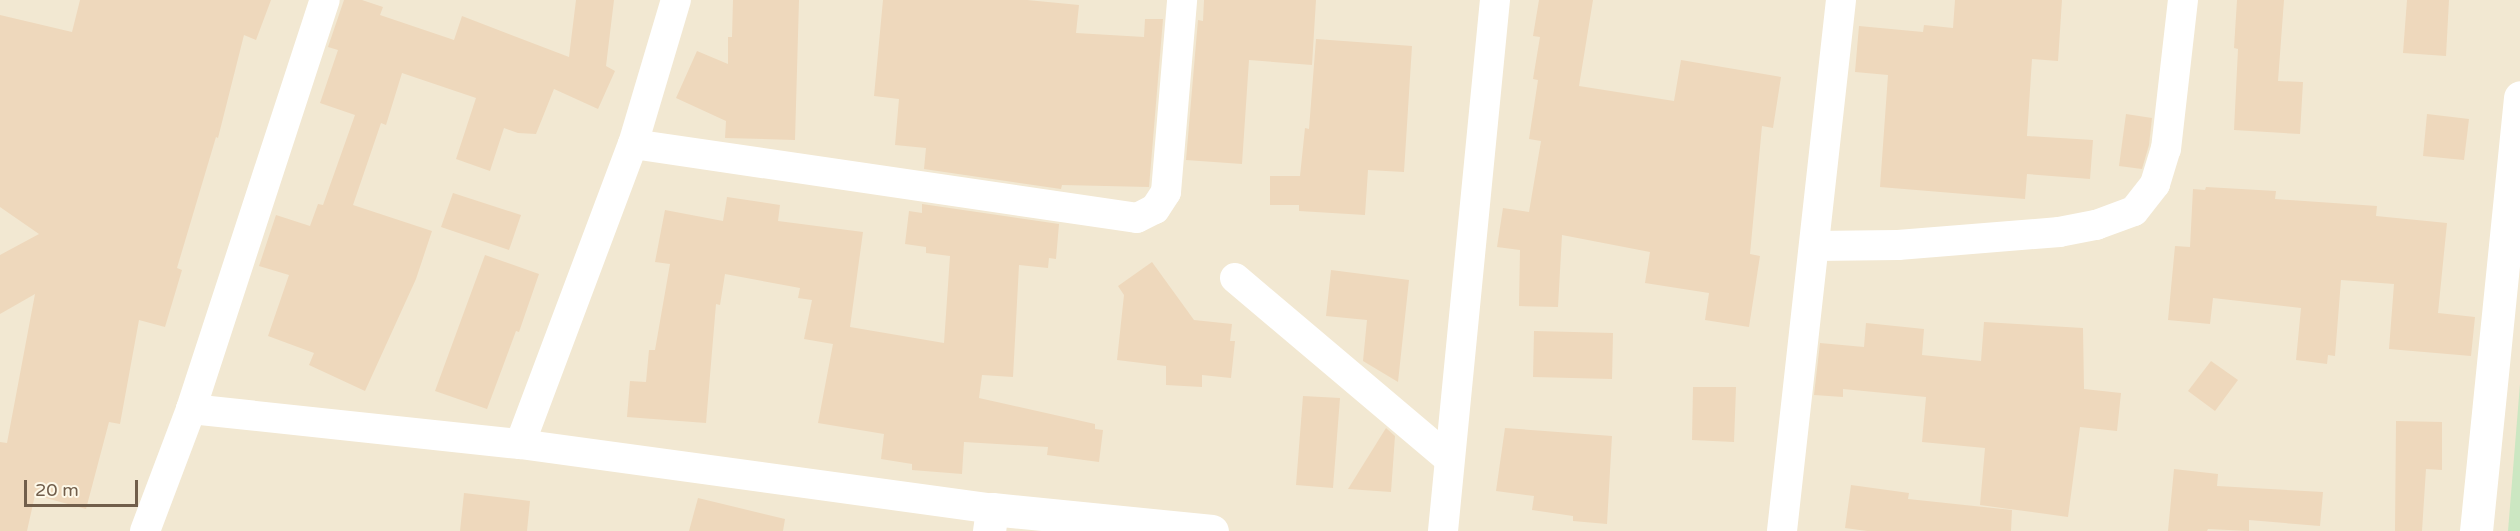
<!DOCTYPE html>
<html>
<head>
<meta charset="utf-8">
<style>
	body { margin:0 }
	#map { position:relative; width:2520px; height:531px; overflow:hidden; background:#fbf5e3; font-family:"Varela Round",sans-serif }
	div>[style] { position:absolute }
	.residential>* { inset:0; background:#f2e8d2 }
	.green>* { inset:0; background:#cce7c2 }
	.building>* { inset:0; background:#eed8bc }
	.street>* { height:30px; margin:-15px; padding:0 15px; transform-origin:15px; border-radius:15px; background:#fff }
	.secondary>* { height:33px; margin:-16.5px; padding:0 16.5px; transform-origin:16.5px; border-radius:16.5px; background:#fff }
	span { translate:-50% -50%; white-space:nowrap; text-align:center; line-height:1.15; -webkit-text-stroke:4.5px #fef9e9; paint-order:stroke }
	.scale { position:absolute; left:24px; top:480px; width:114px; height:27px; box-sizing:border-box; border:3px solid #715e4b; border-top:0; padding-left:8px; font-size:18px; line-height:21px; white-space:nowrap; color:#715e4b; -webkit-text-stroke:4px #fef9e9; paint-order:stroke }
</style>
</head>
<body>
<div id="map">
	<div class="residential">
		<div style="clip-path:polygon(0 0,2520px 0,2520px 531px,0 531px)"></div>
	</div>
	<div class="green">
		<div style="clip-path:polygon(2520px 384px,2520px 531px,2508px 531px)"></div>
	</div>
	<div class="building">
		<div style="clip-path:polygon(80px 0,271px 0,256px 40px,244px 35px,218px 138px,216px 137px,177px 268px,182px 270px,165px 327px,139px 320px,120px 424px,109px 422px,86px 509px,35px 495px,27px 531px,0 531px,0 442px,7px 443px,35px 294px,0 314px,0 255px,39px 234px,0 207px,0 15px,72px 32px)"></div>
		<div style="clip-path:polygon(344px 0,362px 0,383px 7px,380px 15px,454px 40px,462px 16px,569px 57px,576px 0,614px 0,606px 66px,615px 71px,598px 109px,554px 89px,536px 134px,518px 133px,504px 128px,490px 171px,456px 159px,476px 98px,402px 73px,386px 125px,381px 123px,353px 205px,432px 231px,416px 279px,365px 391px,309px 365px,314px 353px,268px 336px,289px 275px,259px 266px,276px 215px,310px 226px,318px 204px,323px 205px,355px 115px,320px 103px,338px 50px,328px 47px)"></div>
		<div style="clip-path:polygon(733px 0,799px 0,795px 140px,725px 138px,726px 121px,676px 98px,697px 51px,728px 64px,728px 37px,732px 37px)"></div>
		<div style="clip-path:polygon(883px 0,1027px 0,1079px 5px,1076px 33px,1144px 37px,1145px 19px,1163px 19px,1149px 187px,1062px 185px,1061px 189px,924px 169px,926px 148px,895px 145px,899px 99px,874px 96px)"></div>
		<div style="clip-path:polygon(1204px 0,1316px 0,1312px 65px,1249px 60px,1242px 164px,1186px 160px,1198px 20px,1203px 21px)"></div>
		<div style="clip-path:polygon(1539px 0,1593px 0,1579px 86px,1674px 101px,1681px 60px,1781px 77px,1773px 128px,1762px 126px,1750px 254px,1760px 256px,1749px 327px,1705px 320px,1709px 293px,1645px 283px,1650px 252px,1562px 235px,1558px 307px,1519px 306px,1520px 250px,1497px 247px,1503px 208px,1529px 212px,1541px 141px,1529px 139px,1538px 80px,1533px 79px,1540px 37px,1533px 36px)"></div>
		<div style="clip-path:polygon(1955px 0,2062px 0,2058px 61px,2032px 59px,2027px 136px,2093px 140px,2090px 179px,2027px 174px,2025px 199px,1880px 187px,1888px 75px,1855px 72px,1859px 26px,1923px 32px,1924px 25px,1953px 28px)"></div>
		<div style="clip-path:polygon(2237px 0,2284px 0,2278px 81px,2303px 82px,2300px 134px,2234px 130px,2238px 49px,2234px 48px)"></div>
		<div style="clip-path:polygon(2407px 0,2449px 0,2446px 56px,2403px 53px)"></div>
		<div style="clip-path:polygon(1316px 39px,1412px 46px,1404px 172px,1368px 170px,1365px 215px,1299px 211px,1299px 205px,1270px 205px,1270px 176px,1300px 176px,1305px 128px,1309px 129px)"></div>
		<div style="clip-path:polygon(2126px 114px,2152px 118px,2149px 145px,2142px 169px,2119px 166px)"></div>
		<div style="clip-path:polygon(2427px 114px,2469px 119px,2464px 160px,2423px 156px)"></div>
		<div style="clip-path:polygon(2206px 187px,2276px 191px,2275px 199px,2377px 206px,2376px 216px,2447px 223px,2438px 313px,2475px 317px,2471px 356px,2389px 349px,2394px 284px,2341px 280px,2335px 356px,2328px 355px,2327px 364px,2296px 360px,2301px 308px,2213px 298px,2210px 324px,2168px 320px,2175px 246px,2190px 247px,2193px 189px,2205px 190px)"></div>
		<div style="clip-path:polygon(453px 193px,521px 215px,509px 250px,441px 227px)"></div>
		<div style="clip-path:polygon(727px 197px,780px 205px,778px 221px,863px 232px,850px 327px,944px 343px,950px 256px,926px 253px,926px 247px,905px 244px,909px 211px,922px 213px,922px 204px,1059px 224px,1056px 259px,1049px 258px,1048px 268px,1019px 265px,1013px 377px,982px 375px,979px 398px,1095px 424px,1095px 429px,1103px 430px,1099px 462px,1047px 455px,1048px 447px,964px 442px,962px 474px,912px 470px,912px 464px,881px 459px,884px 434px,818px 423px,833px 344px,804px 339px,812px 300px,798px 298px,800px 288px,725px 274px,720px 305px,716px 304px,706px 423px,627px 417px,630px 381px,646px 382px,649px 350px,655px 350px,670px 264px,655px 262px,665px 210px,723px 221px)"></div>
		<div style="clip-path:polygon(485px 255px,539px 274px,519px 332px,516px 331px,487px 409px,435px 391px)"></div>
		<div style="clip-path:polygon(1152px 262px,1194px 320px,1232px 324px,1230px 341px,1235px 341px,1231px 378px,1202px 375px,1202px 387px,1166px 385px,1166px 366px,1117px 360px,1124px 295px,1118px 286px)"></div>
		<div style="clip-path:polygon(1331px 270px,1409px 280px,1398px 382px,1363px 361px,1367px 320px,1326px 316px)"></div>
		<div style="clip-path:polygon(1984px 322px,2083px 328px,2084px 389px,2121px 393px,2117px 431px,2080px 427px,2068px 517px,1980px 505px,1985px 448px,1922px 442px,1926px 397px,1843px 389px,1843px 397px,1814px 395px,1820px 343px,1864px 347px,1866px 323px,1924px 329px,1922px 355px,1981px 361px)"></div>
		<div style="clip-path:polygon(1534px 331px,1613px 333px,1612px 379px,1533px 377px)"></div>
		<div style="clip-path:polygon(2211px 361px,2238px 380px,2215px 411px,2188px 391px)"></div>
		<div style="clip-path:polygon(1693px 387px,1736px 387px,1734px 442px,1692px 440px)"></div>
		<div style="clip-path:polygon(1303px 396px,1340px 398px,1333px 488px,1296px 485px)"></div>
		<div style="clip-path:polygon(2396px 421px,2442px 422px,2442px 470px,2426px 469px,2422px 531px,2395px 531px)"></div>
		<div style="clip-path:polygon(1386px 428px,1395px 436px,1391px 492px,1348px 489px)"></div>
		<div style="clip-path:polygon(1505px 428px,1612px 436px,1607px 524px,1573px 521px,1573px 516px,1532px 510px,1534px 496px,1496px 491px)"></div>
		<div style="clip-path:polygon(2174px 469px,2218px 474px,2217px 486px,2323px 492px,2320px 526px,2249px 520px,2249px 531px,2208px 529px,2207px 531px,2168px 531px)"></div>
		<div style="clip-path:polygon(1851px 485px,1909px 493px,1908px 499px,2012px 510px,2011px 531px,1867px 531px,1845px 528px)"></div>
		<div style="clip-path:polygon(464px 493px,530px 501px,527px 531px,460px 531px)"></div>
		<div style="clip-path:polygon(698px 498px,785px 519px,783px 531px,689px 531px)"></div>
	</div>
	<div class="street">
		<div style="left:633px;top:144px;width:509px;rotate:8.35deg"></div>
		<div style="left:1137px;top:218px;width:20px;rotate:-27deg"></div>
		<div style="left:1155px;top:209px;width:20px;rotate:-57deg"></div>
		<div style="left:1166px;top:192px;width:193px;rotate:-85.2deg"></div>
		<div style="left:1814px;top:246px;width:84px;rotate:-0.7deg"></div>
		<div style="left:1898px;top:245px;width:162px;rotate:-4.6deg"></div>
		<div style="left:2059px;top:232px;width:38px;rotate:-11deg"></div>
		<div style="left:2096px;top:225px;width:40px;rotate:-20.2deg"></div>
		<div style="left:2134px;top:211px;width:34px;rotate:-52deg"></div>
		<div style="left:2155px;top:184px;width:37px;rotate:-73deg"></div>
		<div style="left:2166px;top:149px;width:150px;rotate:-83.5deg"></div>
		<div style="left:1235px;top:278px;width:279px;rotate:40.2deg"></div>
		<div style="left:191px;top:409px;width:331px;rotate:6.1deg"></div>
		<div style="left:520px;top:444px;width:476px;rotate:7.8deg"></div>
		<div style="left:520px;top:444px;width:321px;rotate:-69.4deg"></div>
		<div style="left:633px;top:144px;width:150px;rotate:-73.4deg"></div>
		<div style="left:145px;top:531px;width:130px;rotate:-69.3deg"></div>
		<div style="left:191px;top:409px;width:430px;rotate:-71.9deg"></div>
		<div style="left:1443px;top:531px;width:534px;rotate:-84.41deg"></div>
		<div style="left:1782px;top:531px;width:534px;rotate:-83.66deg"></div>
	</div>
	<div class="secondary">
		<div style="left:989px;top:531px;width:22px;rotate:-82deg"></div>
		<div style="left:992px;top:509px;width:221px;rotate:5.7deg"></div>
		<div style="left:2476px;top:531px;width:436px;rotate:-84.2deg"></div>
	</div>
	<div class="scale">20 m</div>
</div>
</body>
</html>
